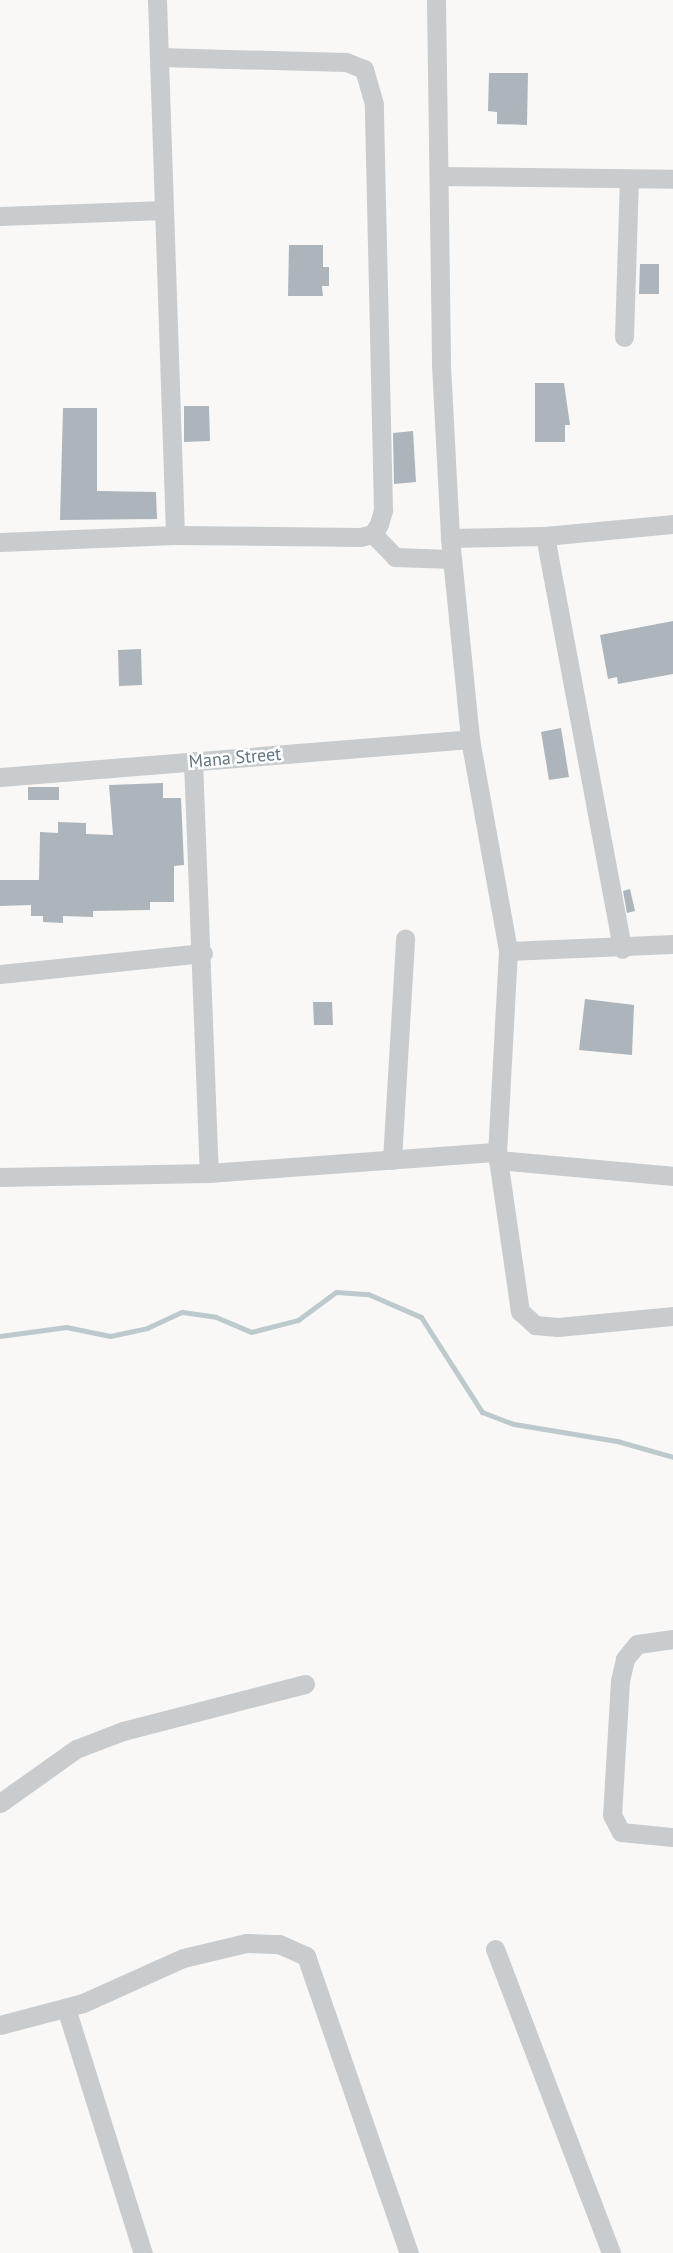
<!DOCTYPE html>
<html>
<head>
<meta charset="utf-8">
<style>
	body { margin:0 }
	#map { position:relative; width:673px; height:2253px; overflow:hidden; background:#f9f8f6; font-family:"PT Sans",sans-serif }
	div>[style] { position:absolute }
	.stream>* { height:5px; margin:-2.5px; padding:0 2.5px; transform-origin:2.5px; border-radius:2.5px; background:#bdcacd }
	.building>* { inset:0; background:#acb5bb }
	.minor>* { height:19px; margin:-9.5px; padding:0 9.5px; transform-origin:9.5px; border-radius:9.5px; background:#c8cccf }
	span { translate:-50% -50%; white-space:nowrap; text-align:center; line-height:1.15; -webkit-text-stroke:5px #fff; paint-order:stroke }
	.street-label { font-size:18px; color:#627583 }
</style>
</head>
<body>
<div id="map">
	<div class="stream">
		<div style="left:0;top:1336px;width:67px;rotate:-7.8deg"></div>
		<div style="left:66px;top:1327px;width:45px;rotate:11.6deg"></div>
		<div style="left:110px;top:1336px;width:38px;rotate:-12deg"></div>
		<div style="left:147px;top:1328px;width:38px;rotate:-25deg"></div>
		<div style="left:182px;top:1312px;width:34px;rotate:8deg"></div>
		<div style="left:216px;top:1317px;width:38px;rotate:23deg"></div>
		<div style="left:251px;top:1332px;width:49px;rotate:-14.3deg"></div>
		<div style="left:298px;top:1320px;width:47px;rotate:-36.4deg"></div>
		<div style="left:336px;top:1292px;width:32px;rotate:4deg"></div>
		<div style="left:368px;top:1294px;width:58px;rotate:23.5deg"></div>
		<div style="left:421px;top:1317px;width:113px;rotate:57.3deg"></div>
		<div style="left:482px;top:1412px;width:34px;rotate:21deg"></div>
		<div style="left:514px;top:1424px;width:104px;rotate:9.4deg"></div>
		<div style="left:617px;top:1441px;width:58px;rotate:15.9deg"></div>
	</div>
	<div class="building">
		<div style="clip-path:polygon(489px 73px,528px 73px,527px 125px,497px 124px,497px 112px,488px 111px)"></div>
		<div style="clip-path:polygon(289px 245px,323px 245px,323px 267px,329px 267px,329px 286px,322px 286px,323px 296px,288px 296px)"></div>
		<div style="clip-path:polygon(640px 264px,659px 264px,659px 294px,639px 294px)"></div>
		<div style="clip-path:polygon(535px 383px,564px 383px,570px 425px,565px 425px,565px 442px,535px 442px)"></div>
		<div style="clip-path:polygon(184px 406px,209px 406px,210px 441px,184px 442px)"></div>
		<div style="clip-path:polygon(63px 408px,97px 408px,97px 491px,156px 492px,157px 519px,60px 520px)"></div>
		<div style="clip-path:polygon(413px 431px,416px 482px,394px 484px,393px 433px)"></div>
		<div style="clip-path:polygon(673px 621px,673px 674px,618px 684px,617px 677px,608px 679px,600px 635px)"></div>
		<div style="clip-path:polygon(141px 649px,142px 685px,119px 686px,118px 650px)"></div>
		<div style="clip-path:polygon(561px 728px,569px 777px,549px 780px,541px 732px)"></div>
		<div style="clip-path:polygon(163px 783px,163px 798px,181px 798px,184px 865px,174px 866px,174px 902px,150px 902px,150px 910px,93px 911px,93px 917px,63px 916px,63px 923px,43px 922px,43px 916px,31px 916px,31px 905px,0 906px,0 880px,39px 880px,40px 832px,58px 833px,58px 822px,86px 823px,86px 834px,113px 835px,109px 785px)"></div>
		<div style="clip-path:polygon(28px 787px,59px 787px,59px 800px,28px 800px)"></div>
		<div style="clip-path:polygon(630px 889px,635px 911px,627px 913px,623px 891px)"></div>
		<div style="clip-path:polygon(585px 999px,634px 1005px,632px 1055px,579px 1050px)"></div>
		<div style="clip-path:polygon(313px 1002px,332px 1002px,333px 1025px,314px 1025px)"></div>
	</div>
	<div class="minor">
		<div style="left:157px;top:0;width:535px;rotate:88.07deg"></div>
		<div style="left:436px;top:0;width:365px;rotate:89.2deg"></div>
		<div style="left:441px;top:365px;width:173px;rotate:87deg"></div>
		<div style="left:450px;top:538px;width:202px;rotate:84.3deg"></div>
		<div style="left:470px;top:739px;width:215px;rotate:79.8deg"></div>
		<div style="left:508px;top:951px;width:201px;rotate:93.1deg"></div>
		<div style="left:497px;top:1152px;width:161px;rotate:81.8deg"></div>
		<div style="left:520px;top:1311px;width:21px;rotate:43deg"></div>
		<div style="left:535px;top:1325px;width:23px;rotate:5deg"></div>
		<div style="left:558px;top:1327px;width:116px;rotate:-5.5deg"></div>
		<div style="left:440px;top:176px;width:233px;rotate:0.7deg"></div>
		<div style="left:0;top:216px;width:164px;rotate:-2.1deg"></div>
		<div style="left:624px;top:337px;width:158px;rotate:-88.2deg"></div>
		<div style="left:373px;top:534px;width:32px;rotate:46deg"></div>
		<div style="left:395px;top:557px;width:57px;rotate:2deg"></div>
		<div style="left:545px;top:536px;width:420px;rotate:79.4deg"></div>
		<div style="left:450px;top:538px;width:95px;rotate:-1.2deg"></div>
		<div style="left:545px;top:536px;width:129px;rotate:-5.4deg"></div>
		<div style="left:0;top:542px;width:175px;rotate:-2.3deg"></div>
		<div style="left:175px;top:535px;width:185px;rotate:0.6deg"></div>
		<div style="left:360px;top:537px;width:13px;rotate:-13deg"></div>
		<div style="left:373px;top:534px;width:12px;rotate:-59deg"></div>
		<div style="left:379px;top:524px;width:15px;rotate:-74deg"></div>
		<div style="left:383px;top:510px;width:406px;rotate:-91.3deg"></div>
		<div style="left:374px;top:104px;width:36px;rotate:-106deg"></div>
		<div style="left:364px;top:69px;width:19px;rotate:-159deg"></div>
		<div style="left:346px;top:62px;width:187px;rotate:-178.5deg"></div>
		<div style="left:193px;top:761px;width:412px;rotate:87.8deg"></div>
		<div style="left:0;top:777px;width:472px;rotate:-4.6deg"></div>
		<div style="left:508px;top:951px;width:165px;rotate:-2.4deg"></div>
		<div style="left:0;top:974px;width:204px;rotate:-5.9deg"></div>
		<div style="left:392px;top:1160px;width:222px;rotate:-86.6deg"></div>
		<div style="left:498px;top:1160px;width:176px;rotate:5.2deg"></div>
		<div style="left:0;top:1177px;width:209px;rotate:-1.1deg"></div>
		<div style="left:209px;top:1173px;width:289px;rotate:-4.2deg"></div>
		<div style="left:673px;top:1639px;width:36px;rotate:172deg"></div>
		<div style="left:637px;top:1644px;width:19px;rotate:129deg"></div>
		<div style="left:625px;top:1659px;width:23px;rotate:103deg"></div>
		<div style="left:620px;top:1681px;width:134px;rotate:93.4deg"></div>
		<div style="left:612px;top:1815px;width:19px;rotate:62deg"></div>
		<div style="left:621px;top:1832px;width:52px;rotate:5.5deg"></div>
		<div style="left:0;top:1803px;width:93px;rotate:-35.4deg"></div>
		<div style="left:76px;top:1749px;width:50px;rotate:-21deg"></div>
		<div style="left:123px;top:1731px;width:188px;rotate:-14.5deg"></div>
		<div style="left:495px;top:1949px;width:325px;rotate:69.1deg"></div>
		<div style="left:66px;top:2008px;width:257px;rotate:72.6deg"></div>
		<div style="left:0;top:2025px;width:86px;rotate:-14.8deg"></div>
		<div style="left:83px;top:2003px;width:110px;rotate:-24.2deg"></div>
		<div style="left:183px;top:1958px;width:65px;rotate:-13.4deg"></div>
		<div style="left:246px;top:1943px;width:33px;rotate:2deg"></div>
		<div style="left:279px;top:1944px;width:30px;rotate:24deg"></div>
		<div style="left:306px;top:1956px;width:314px;rotate:70.9deg"></div>
	</div>
	<div class="street-label">
		<span style="left:235px;top:758px;rotate:-5deg">Mana Street</span>
	</div>
</div>
</body>
</html>
